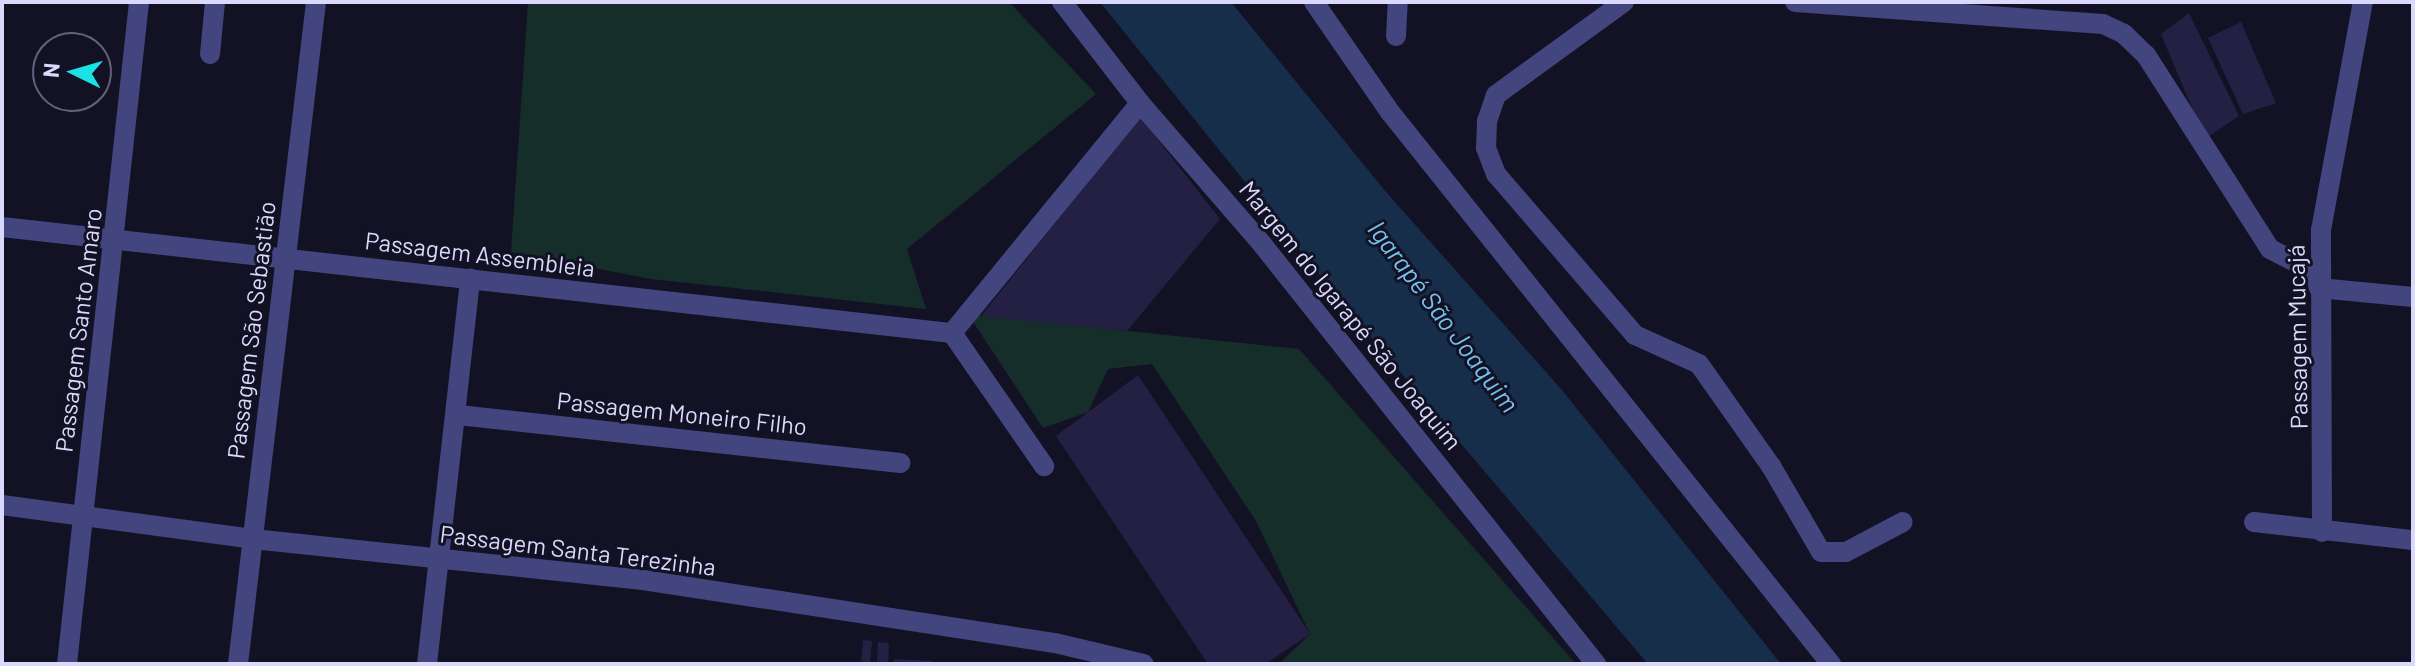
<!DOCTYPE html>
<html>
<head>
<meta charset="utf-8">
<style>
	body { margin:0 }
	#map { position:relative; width:2415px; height:666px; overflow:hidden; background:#131224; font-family:Barlow,sans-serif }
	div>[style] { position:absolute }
	.green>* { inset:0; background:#152e2a }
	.water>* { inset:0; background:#162e4a }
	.building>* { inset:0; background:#242043 }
	.minor>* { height:20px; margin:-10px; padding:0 10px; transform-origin:10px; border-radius:10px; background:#42457e }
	span { translate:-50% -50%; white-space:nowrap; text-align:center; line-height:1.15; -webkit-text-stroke:6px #131224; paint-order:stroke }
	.street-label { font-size:24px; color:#dad9fb }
	.water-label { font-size:26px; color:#73c1ef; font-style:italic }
	.frame { position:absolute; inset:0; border:4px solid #dad9fb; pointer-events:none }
	.north { position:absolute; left:32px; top:32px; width:80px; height:80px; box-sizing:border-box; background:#131224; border:2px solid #63627a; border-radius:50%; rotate:275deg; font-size:22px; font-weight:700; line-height:32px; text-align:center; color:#dad9fb }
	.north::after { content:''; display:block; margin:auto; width:28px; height:36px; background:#1be3e5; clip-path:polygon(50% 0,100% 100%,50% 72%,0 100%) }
</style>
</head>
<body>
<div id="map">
	<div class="green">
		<div style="clip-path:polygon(528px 2px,1009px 2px,1096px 94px,907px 249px,926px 309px,651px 279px,511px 252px)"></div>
		<div style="clip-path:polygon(968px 314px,1299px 349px,1576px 664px,1279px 664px,1310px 634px,1256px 521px,1152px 364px,1108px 369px,1088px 412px,1043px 428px)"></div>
	</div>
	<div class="water">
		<div style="clip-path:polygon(1100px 2px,1231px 2px,1386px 192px,1561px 389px,1781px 664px,1648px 664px,1357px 321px)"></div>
	</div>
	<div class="building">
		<div style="clip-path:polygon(2189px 13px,2239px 116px,2205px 139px,2161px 34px)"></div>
		<div style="clip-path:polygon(2241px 22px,2276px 103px,2243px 114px,2208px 38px)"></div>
		<div style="clip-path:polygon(1140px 117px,1220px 219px,1127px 331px,981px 316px)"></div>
		<div style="clip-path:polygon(1138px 375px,1310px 634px,1265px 664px,1208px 664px,1056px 436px)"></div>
		<div style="clip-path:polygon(863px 640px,872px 641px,870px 664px,861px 664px)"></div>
		<div style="clip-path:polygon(878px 642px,889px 643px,888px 664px,877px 664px)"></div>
		<div style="clip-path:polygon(894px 659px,932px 661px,932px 664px,894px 664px)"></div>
	</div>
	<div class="minor">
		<div style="left:1062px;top:2px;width:128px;rotate:52.3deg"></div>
		<div style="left:1140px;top:103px;width:186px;rotate:49.1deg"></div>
		<div style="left:1262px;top:244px;width:537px;rotate:51.51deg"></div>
		<div style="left:1314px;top:2px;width:134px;rotate:55.4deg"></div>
		<div style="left:1390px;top:112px;width:707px;rotate:51.38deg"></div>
		<div style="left:1624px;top:2px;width:158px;rotate:144deg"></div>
		<div style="left:1496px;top:95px;width:28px;rotate:109deg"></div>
		<div style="left:1487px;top:121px;width:27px;rotate:92deg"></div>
		<div style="left:1486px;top:148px;width:28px;rotate:69deg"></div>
		<div style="left:1496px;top:174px;width:213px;rotate:49.2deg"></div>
		<div style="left:1635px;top:335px;width:70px;rotate:24.4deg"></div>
		<div style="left:1699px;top:364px;width:125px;rotate:54.8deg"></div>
		<div style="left:1771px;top:466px;width:99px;rotate:59.8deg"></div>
		<div style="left:1821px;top:552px;width:25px"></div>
		<div style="left:1846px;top:552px;width:64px;rotate:-27.8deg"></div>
		<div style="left:1795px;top:2px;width:309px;rotate:4.1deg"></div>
		<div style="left:2103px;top:24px;width:23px;rotate:25deg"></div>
		<div style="left:2124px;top:34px;width:30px;rotate:44deg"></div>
		<div style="left:2146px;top:55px;width:230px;rotate:57.4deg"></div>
		<div style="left:2270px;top:249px;width:51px;rotate:27.1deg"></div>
		<div style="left:2315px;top:272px;width:16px;rotate:76deg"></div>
		<div style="left:1396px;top:36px;width:34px;rotate:-87deg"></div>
		<div style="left:210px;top:54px;width:52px;rotate:-84.5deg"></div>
		<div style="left:2px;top:227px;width:956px;rotate:6.37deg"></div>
		<div style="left:952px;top:333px;width:297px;rotate:-50.7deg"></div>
		<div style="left:2319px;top:288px;width:94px;rotate:5.5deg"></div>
		<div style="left:952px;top:333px;width:162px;rotate:55.3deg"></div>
		<div style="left:458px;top:415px;width:445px;rotate:6.2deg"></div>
		<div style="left:2px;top:505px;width:253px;rotate:7.7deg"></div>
		<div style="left:253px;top:539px;width:392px;rotate:6deg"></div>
		<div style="left:643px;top:580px;width:417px;rotate:8.7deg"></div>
		<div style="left:1055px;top:643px;width:91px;rotate:13.3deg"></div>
		<div style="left:2254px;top:522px;width:160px;rotate:6.5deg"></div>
		<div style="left:2322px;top:532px;width:302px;rotate:-90.2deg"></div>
		<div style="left:2321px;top:230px;width:232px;rotate:-79.6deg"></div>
		<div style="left:67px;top:664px;width:666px;rotate:-83.79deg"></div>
		<div style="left:238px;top:664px;width:667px;rotate:-83.28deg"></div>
		<div style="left:427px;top:664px;width:388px;rotate:-83.6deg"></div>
	</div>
	<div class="street-label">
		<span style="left:480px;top:254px;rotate:7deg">Passagem Assembleia</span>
		<span style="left:1351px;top:315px;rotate:51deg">Margem do Igarapé São Joaquim</span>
		<span style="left:78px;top:330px;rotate:-83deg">Passagem Santo Amaro</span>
		<span style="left:251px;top:330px;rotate:-83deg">Passagem São Sebastião</span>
		<span style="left:2297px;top:337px;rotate:-91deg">Passagem Mucajá</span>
		<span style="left:682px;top:413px;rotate:6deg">Passagem Moneiro Filho</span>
		<span style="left:578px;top:550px;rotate:7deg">Passagem Santa Terezinha</span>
	</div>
	<div class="water-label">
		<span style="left:1444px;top:316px;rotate:53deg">Igarapé São Joaquim</span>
	</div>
	<div class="frame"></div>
	<div class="north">N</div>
</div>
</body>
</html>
